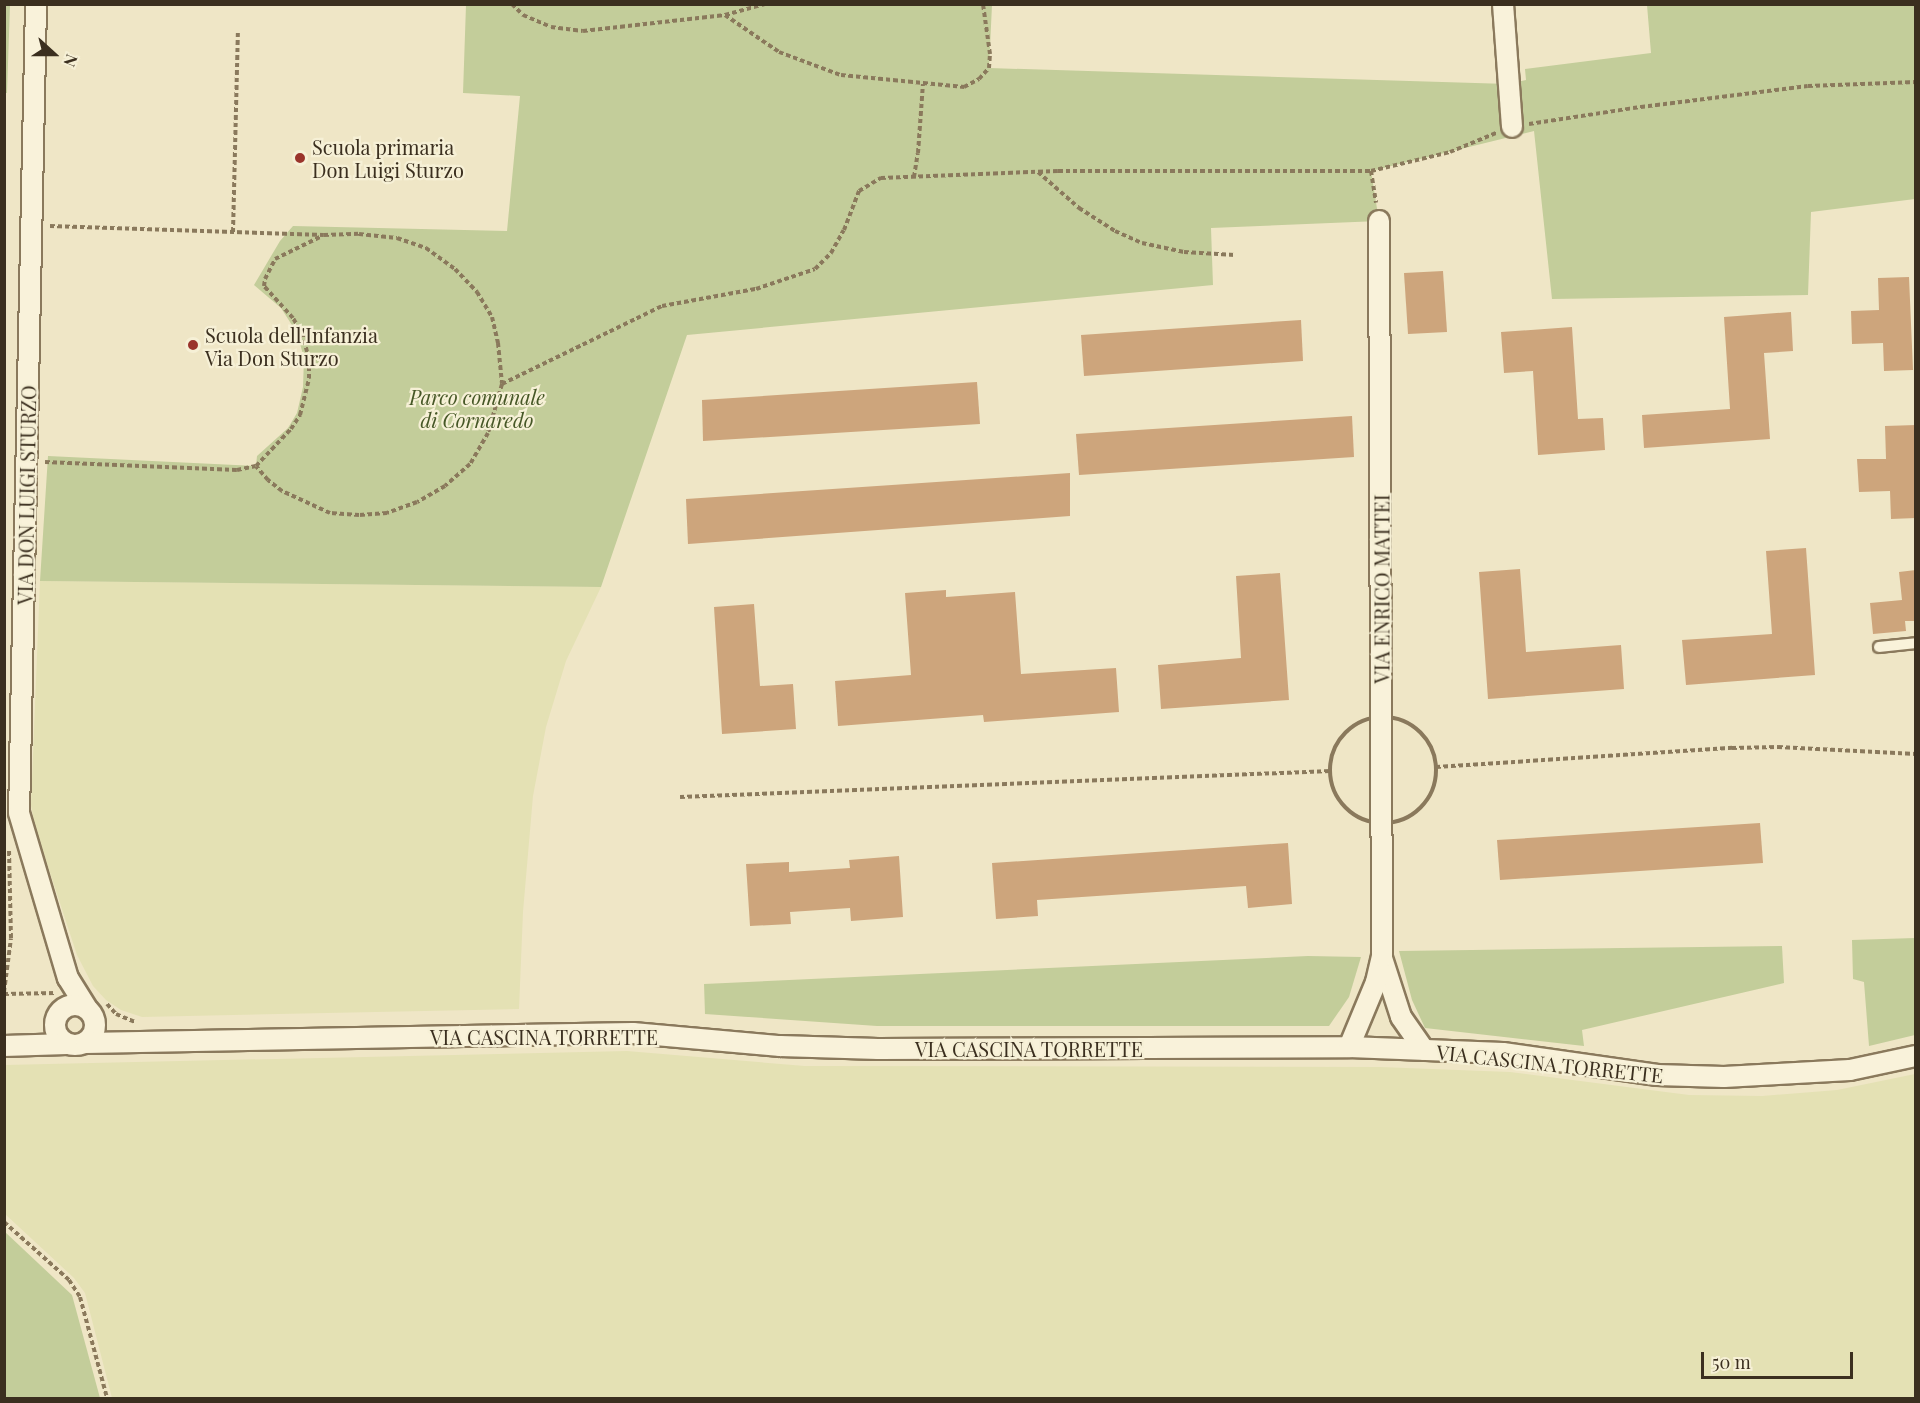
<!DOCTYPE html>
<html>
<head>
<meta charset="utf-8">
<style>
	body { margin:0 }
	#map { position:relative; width:1920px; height:1403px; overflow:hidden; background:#efe6c6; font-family:"Playfair Display",serif }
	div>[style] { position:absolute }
	.farmland>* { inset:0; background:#e4e1b4 }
	.green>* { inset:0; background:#c3cd9a }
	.building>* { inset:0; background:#cda57c }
	.path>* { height:4px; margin-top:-2px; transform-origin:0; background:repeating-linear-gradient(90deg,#8a795c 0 4.5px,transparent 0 7.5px) }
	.path>.ring { margin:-2px; padding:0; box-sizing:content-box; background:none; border:4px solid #8a795c; border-radius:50% }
	.roads { filter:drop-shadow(2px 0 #8a795c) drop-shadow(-2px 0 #8a795c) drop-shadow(0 2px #8a795c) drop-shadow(0 -2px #8a795c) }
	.lane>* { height:10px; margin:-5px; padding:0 5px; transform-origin:5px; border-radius:5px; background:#f9f2da }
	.street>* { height:20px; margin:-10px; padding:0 10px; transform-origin:10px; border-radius:10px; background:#f9f2da }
	.street>.ring { margin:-10px; padding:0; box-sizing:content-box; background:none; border:20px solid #f9f2da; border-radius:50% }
	.dots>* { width:16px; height:16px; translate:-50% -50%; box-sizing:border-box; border:3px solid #f6f0d6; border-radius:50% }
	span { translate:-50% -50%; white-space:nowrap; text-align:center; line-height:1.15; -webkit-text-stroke:4.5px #f6f0d6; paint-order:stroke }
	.poi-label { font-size:20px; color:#3b2f1f }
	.left { translate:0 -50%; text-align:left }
	.park-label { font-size:20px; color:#465726; font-style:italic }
	.street-label { font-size:20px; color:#3b2f1f }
	.frame { position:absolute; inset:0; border:6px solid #3b2f1f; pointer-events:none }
	.north { position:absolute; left:24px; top:24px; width:60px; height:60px; -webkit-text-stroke:4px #f6f0d6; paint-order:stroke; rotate:111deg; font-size:16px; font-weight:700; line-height:24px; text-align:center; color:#3b2f1f }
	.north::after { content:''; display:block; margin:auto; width:21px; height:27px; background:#3b2f1f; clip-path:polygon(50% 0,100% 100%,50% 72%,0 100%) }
	.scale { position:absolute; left:1701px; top:1352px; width:152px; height:27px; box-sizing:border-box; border:3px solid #3b2f1f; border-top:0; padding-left:8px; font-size:18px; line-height:21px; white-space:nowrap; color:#3b2f1f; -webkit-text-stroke:4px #f6f0d6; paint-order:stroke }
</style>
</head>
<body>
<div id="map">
	<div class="farmland">
		<div style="clip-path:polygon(40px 581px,601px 587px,566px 661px,546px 727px,533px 796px,523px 912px,519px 1009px,142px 1017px,121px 1010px,106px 1000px,93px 986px,77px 955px,35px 827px,31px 805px)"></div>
		<div style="clip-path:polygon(627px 1051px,805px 1066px,1380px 1067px,1510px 1072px,1689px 1095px,1762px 1096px,1837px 1090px,1915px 1074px,1915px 1398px,112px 1398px,85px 1293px,74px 1278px,5px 1214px,5px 1065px)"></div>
	</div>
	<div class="green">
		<div style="clip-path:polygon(4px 5px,10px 5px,7px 93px,4px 93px)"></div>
		<div style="clip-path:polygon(466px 5px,992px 5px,989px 68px,1508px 84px,1526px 80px,1525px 69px,1651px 53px,1647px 5px,1915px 5px,1915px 199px,1811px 212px,1808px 295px,1552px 299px,1534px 131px,1371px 171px,1379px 221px,1211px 228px,1213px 285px,687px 335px,601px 587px,40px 581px,48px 456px,256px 466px,257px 456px,288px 428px,297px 413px,303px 387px,304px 358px,297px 333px,281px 308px,254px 285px,280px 241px,293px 226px,507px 231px,520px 96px,463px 93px)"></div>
		<div style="clip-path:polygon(1915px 938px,1915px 1035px,1869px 1046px,1864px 982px,1853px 979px,1852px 940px)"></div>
		<div style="clip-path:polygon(1782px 946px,1784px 983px,1582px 1030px,1584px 1046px,1425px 1028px,1412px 1000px,1399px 951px)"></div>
		<div style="clip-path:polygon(1308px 956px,1361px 957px,1349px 997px,1329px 1026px,877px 1026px,705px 1014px,704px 984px)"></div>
		<div style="clip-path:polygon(4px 1231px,72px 1295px,100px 1398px,5px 1398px)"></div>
	</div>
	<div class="building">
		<div style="clip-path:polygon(1443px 271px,1447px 332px,1408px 334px,1404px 273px)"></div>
		<div style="clip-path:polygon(1909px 277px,1913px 370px,1884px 371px,1883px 343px,1852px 344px,1851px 311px,1879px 310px,1878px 278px)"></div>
		<div style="clip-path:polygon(1791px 312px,1793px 351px,1764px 353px,1770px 439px,1644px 448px,1642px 415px,1730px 409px,1724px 317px)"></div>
		<div style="clip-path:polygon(1301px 320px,1303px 361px,1084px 376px,1081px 335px)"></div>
		<div style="clip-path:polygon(1572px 327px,1578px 419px,1603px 418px,1605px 450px,1538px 455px,1533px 371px,1504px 373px,1501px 332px)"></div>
		<div style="clip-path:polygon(977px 382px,980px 424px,703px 441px,702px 400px)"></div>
		<div style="clip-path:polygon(1352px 416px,1354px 457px,1079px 475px,1076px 434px)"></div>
		<div style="clip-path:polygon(1916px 425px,1916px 518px,1891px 519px,1890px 491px,1859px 492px,1857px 459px,1886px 459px,1885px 426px)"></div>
		<div style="clip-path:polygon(1070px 473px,1070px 516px,688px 544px,686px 499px)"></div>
		<div style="clip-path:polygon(1806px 548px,1815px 675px,1686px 685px,1682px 640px,1772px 634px,1766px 551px)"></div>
		<div style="clip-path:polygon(1520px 569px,1526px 652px,1621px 645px,1624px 689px,1488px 699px,1479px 572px)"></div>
		<div style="clip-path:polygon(1916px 570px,1916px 621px,1905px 621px,1906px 631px,1873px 634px,1870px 603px,1902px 600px,1899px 572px)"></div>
		<div style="clip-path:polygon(1280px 573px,1289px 700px,1161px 709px,1158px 665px,1241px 658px,1236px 576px)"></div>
		<div style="clip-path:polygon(946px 590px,946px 597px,1015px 592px,1021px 674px,1116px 668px,1119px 712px,984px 722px,983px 715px,838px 726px,835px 681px,911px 675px,905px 593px)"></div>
		<div style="clip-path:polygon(754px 604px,760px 686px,793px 684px,796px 729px,722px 734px,714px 607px)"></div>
		<div style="clip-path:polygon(1760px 823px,1763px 863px,1500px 880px,1497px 840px)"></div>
		<div style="clip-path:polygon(1288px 843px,1292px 904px,1248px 908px,1246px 886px,1037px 900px,1038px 916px,996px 919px,992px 863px)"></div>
		<div style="clip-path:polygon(899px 856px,903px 917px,851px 921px,850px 908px,790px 912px,791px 924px,750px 926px,746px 864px,789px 862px,789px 872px,850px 868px,849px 860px)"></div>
	</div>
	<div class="path">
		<div style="left:512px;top:4px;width:16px;rotate:45deg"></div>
		<div style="left:523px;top:15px;width:30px;rotate:23deg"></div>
		<div style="left:551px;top:27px;width:32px;rotate:7deg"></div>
		<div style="left:583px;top:31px;width:143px;rotate:-6.4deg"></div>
		<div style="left:725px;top:15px;width:41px;rotate:-15.4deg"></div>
		<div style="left:725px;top:15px;width:65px;rotate:34.4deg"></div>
		<div style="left:779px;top:52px;width:66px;rotate:20.4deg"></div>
		<div style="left:841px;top:75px;width:124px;rotate:5.6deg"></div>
		<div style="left:964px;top:87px;width:17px;rotate:-28deg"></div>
		<div style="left:979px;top:79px;width:15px;rotate:-48deg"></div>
		<div style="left:989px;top:68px;width:14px;rotate:-86deg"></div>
		<div style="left:990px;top:54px;width:50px;rotate:-98deg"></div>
		<div style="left:1529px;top:124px;width:105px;rotate:-8.7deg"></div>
		<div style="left:1633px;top:108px;width:176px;rotate:-7.2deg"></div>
		<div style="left:1808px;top:86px;width:108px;rotate:-2.1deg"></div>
		<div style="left:1371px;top:171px;width:32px;rotate:81deg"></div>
		<div style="left:1038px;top:172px;width:55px;rotate:41.3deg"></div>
		<div style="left:1079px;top:208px;width:43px;rotate:32.6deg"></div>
		<div style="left:1115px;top:231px;width:30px;rotate:24deg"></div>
		<div style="left:1142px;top:243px;width:43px;rotate:12.1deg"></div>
		<div style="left:1184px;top:252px;width:51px;rotate:3.4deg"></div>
		<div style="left:914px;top:177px;width:24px;rotate:-81deg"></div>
		<div style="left:918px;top:153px;width:69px;rotate:-85.9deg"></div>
		<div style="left:50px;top:226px;width:274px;rotate:1.9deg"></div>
		<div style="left:324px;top:235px;width:35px;rotate:-2deg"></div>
		<div style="left:359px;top:234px;width:38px;rotate:6deg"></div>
		<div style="left:397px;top:238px;width:31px;rotate:19deg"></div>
		<div style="left:426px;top:248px;width:36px;rotate:36deg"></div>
		<div style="left:455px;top:269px;width:32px;rotate:46deg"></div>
		<div style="left:477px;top:292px;width:29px;rotate:59deg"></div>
		<div style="left:492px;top:317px;width:27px;rotate:77deg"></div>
		<div style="left:498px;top:343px;width:41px;rotate:84.4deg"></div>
		<div style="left:502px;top:384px;width:51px;rotate:105.9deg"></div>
		<div style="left:488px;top:433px;width:36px;rotate:120deg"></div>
		<div style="left:470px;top:464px;width:33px;rotate:139deg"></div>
		<div style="left:445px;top:486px;width:32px;rotate:150deg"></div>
		<div style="left:417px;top:502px;width:32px;rotate:160deg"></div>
		<div style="left:387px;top:513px;width:28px;rotate:176deg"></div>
		<div style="left:359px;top:515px;width:29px;rotate:-176deg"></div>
		<div style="left:330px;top:513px;width:53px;rotate:-155.4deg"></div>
		<div style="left:282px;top:491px;width:18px;rotate:-142deg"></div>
		<div style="left:268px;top:480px;width:18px;rotate:-131deg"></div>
		<div style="left:233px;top:232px;width:200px;rotate:-88.6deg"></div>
		<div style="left:502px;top:384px;width:178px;rotate:-26deg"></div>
		<div style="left:662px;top:306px;width:96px;rotate:-10.3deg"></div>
		<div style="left:756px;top:289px;width:62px;rotate:-18.7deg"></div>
		<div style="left:815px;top:269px;width:23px;rotate:-45deg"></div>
		<div style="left:831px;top:253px;width:26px;rotate:-61deg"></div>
		<div style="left:844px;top:230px;width:42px;rotate:-69deg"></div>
		<div style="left:859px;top:191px;width:26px;rotate:-31deg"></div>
		<div style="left:881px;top:178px;width:177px;rotate:-2.3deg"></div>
		<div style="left:1058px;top:171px;width:313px"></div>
		<div style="left:1371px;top:171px;width:81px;rotate:-13.5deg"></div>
		<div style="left:1450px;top:152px;width:50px;rotate:-22.4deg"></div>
		<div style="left:45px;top:462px;width:192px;rotate:2.4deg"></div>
		<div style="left:237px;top:470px;width:19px;rotate:-12deg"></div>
		<div style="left:256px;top:466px;width:51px;rotate:-46.6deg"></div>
		<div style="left:291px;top:429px;width:17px;rotate:-57deg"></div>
		<div style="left:300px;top:415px;width:38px;rotate:-76deg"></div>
		<div style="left:309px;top:378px;width:19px;rotate:-90deg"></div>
		<div style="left:309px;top:359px;width:24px;rotate:-105deg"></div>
		<div style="left:303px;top:336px;width:21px;rotate:-119deg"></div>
		<div style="left:293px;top:318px;width:43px;rotate:-132.2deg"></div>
		<div style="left:264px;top:286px;width:7px;rotate:-82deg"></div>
		<div style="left:265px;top:279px;width:22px;rotate:-63deg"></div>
		<div style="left:275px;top:259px;width:52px;rotate:-26.1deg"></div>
		<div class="ring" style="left:1330px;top:717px;width:102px;height:102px"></div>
		<div style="left:1436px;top:767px;width:297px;rotate:-3.7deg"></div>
		<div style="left:1732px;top:748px;width:46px;rotate:-1.2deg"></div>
		<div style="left:1778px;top:747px;width:138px;rotate:2.9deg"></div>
		<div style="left:680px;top:797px;width:651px;rotate:-2.29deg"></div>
		<div style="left:4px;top:992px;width:54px;rotate:-82.6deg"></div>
		<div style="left:11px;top:938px;width:88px;rotate:-91.3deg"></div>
		<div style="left:4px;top:994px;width:52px;rotate:-1.1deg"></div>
		<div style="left:107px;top:1004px;width:13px;rotate:48deg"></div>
		<div style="left:116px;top:1014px;width:21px;rotate:23deg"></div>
		<div style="left:4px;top:1222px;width:87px;rotate:41.7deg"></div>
		<div style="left:69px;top:1280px;width:20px;rotate:57deg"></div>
		<div style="left:80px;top:1297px;width:105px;rotate:75deg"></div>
	</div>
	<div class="roads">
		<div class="lane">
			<div style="left:1879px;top:647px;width:37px;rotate:-6deg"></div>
		</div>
		<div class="street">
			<div style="left:36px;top:4px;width:809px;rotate:91.2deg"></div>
			<div style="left:19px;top:813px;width:172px;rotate:73.5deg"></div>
			<div style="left:68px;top:978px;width:36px;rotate:58deg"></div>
			<div style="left:1503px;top:4px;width:123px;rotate:85.8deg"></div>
			<div style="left:1382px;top:958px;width:62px;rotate:72.1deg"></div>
			<div style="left:1401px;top:1017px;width:40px;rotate:55.1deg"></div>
			<div class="ring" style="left:55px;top:1005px;width:20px;height:20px"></div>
			<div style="left:86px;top:1043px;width:547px;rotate:-1.05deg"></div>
			<div style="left:633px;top:1033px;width:148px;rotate:5.1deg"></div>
			<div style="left:780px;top:1046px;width:98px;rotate:1.8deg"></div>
			<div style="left:878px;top:1049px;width:471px;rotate:-0.2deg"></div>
			<div style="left:1349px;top:1047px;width:154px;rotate:2.2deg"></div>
			<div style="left:1503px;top:1053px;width:156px;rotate:8.1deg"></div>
			<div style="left:1657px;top:1075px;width:67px;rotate:1.7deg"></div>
			<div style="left:1724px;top:1077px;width:126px;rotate:-3.2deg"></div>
			<div style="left:1850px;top:1070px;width:67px;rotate:-12deg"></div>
			<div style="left:4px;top:1046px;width:63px;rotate:-1.8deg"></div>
			<div style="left:1349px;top:1047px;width:70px;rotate:-67.4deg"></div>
			<div style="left:1376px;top:982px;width:26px;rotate:-77deg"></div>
			<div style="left:1382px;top:957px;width:736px;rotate:-90.23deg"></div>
		</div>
	</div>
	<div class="dots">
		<div style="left:300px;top:158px;background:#9a342b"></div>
		<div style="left:193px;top:345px;background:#9a342b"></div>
	</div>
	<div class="poi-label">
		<span class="left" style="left:312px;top:158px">Scuola primaria<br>Don Luigi Sturzo</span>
		<span class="left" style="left:205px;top:346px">Scuola dell'Infanzia<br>Via Don Sturzo</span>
	</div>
	<div class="park-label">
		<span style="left:477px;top:408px">Parco comunale<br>di Cornaredo</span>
	</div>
	<div class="street-label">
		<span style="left:26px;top:495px;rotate:-89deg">VIA DON LUIGI STURZO</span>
		<span style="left:1381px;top:589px;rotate:-90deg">VIA ENRICO MATTEI</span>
		<span style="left:544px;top:1036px">VIA CASCINA TORRETTE</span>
		<span style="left:1029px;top:1048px">VIA CASCINA TORRETTE</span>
		<span style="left:1550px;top:1063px;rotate:6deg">VIA CASCINA TORRETTE</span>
	</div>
	<div class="frame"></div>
	<div class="north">N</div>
	<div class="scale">50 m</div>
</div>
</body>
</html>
